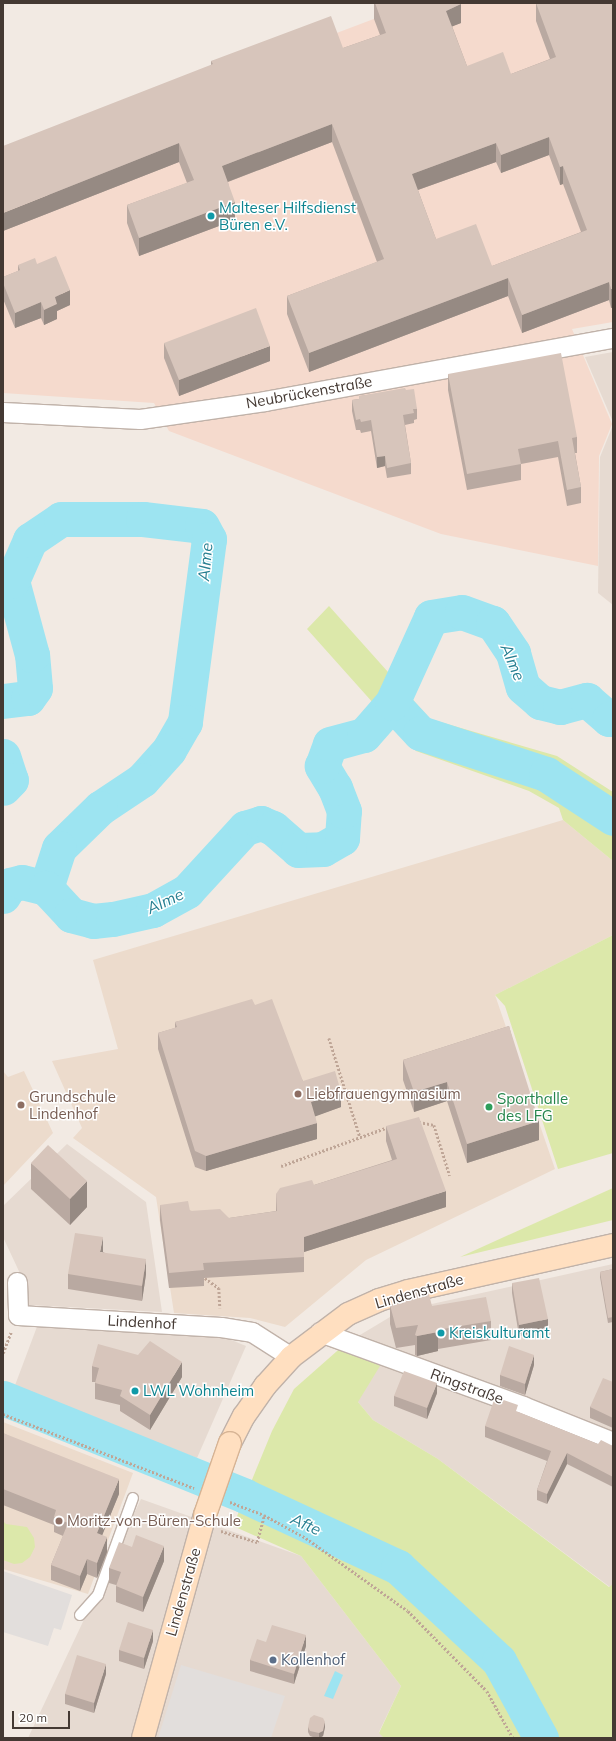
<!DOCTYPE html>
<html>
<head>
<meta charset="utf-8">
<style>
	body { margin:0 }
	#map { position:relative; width:616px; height:1741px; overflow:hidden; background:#f2eae3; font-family:Mulish,sans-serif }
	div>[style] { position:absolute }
	.residential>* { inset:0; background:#e6dad1 }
	.commercial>* { inset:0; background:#f5dacd }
	.education>* { inset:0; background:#ecdbcc }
	.green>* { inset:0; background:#dce8aa }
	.parking>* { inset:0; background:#e2dedc }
	.water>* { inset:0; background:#9de4f1 }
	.river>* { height:35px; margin:-17.5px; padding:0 17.5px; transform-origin:17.5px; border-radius:17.5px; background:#9de4f1 }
	.path>* { height:2.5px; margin-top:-1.25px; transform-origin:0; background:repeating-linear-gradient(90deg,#bfa697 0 2px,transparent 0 4px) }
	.roads { filter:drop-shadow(1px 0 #c0b2a9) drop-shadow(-1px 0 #c0b2a9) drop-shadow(0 1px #c0b2a9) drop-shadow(0 -1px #c0b2a9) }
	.lane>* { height:10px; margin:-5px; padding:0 5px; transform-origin:5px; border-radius:5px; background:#fff }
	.street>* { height:19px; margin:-9.5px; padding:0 9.5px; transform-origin:9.5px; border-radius:9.5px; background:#fff }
	.secondary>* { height:22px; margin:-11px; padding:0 11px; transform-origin:11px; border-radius:11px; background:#ffdfc0 }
	.bridges { filter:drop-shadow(1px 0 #d6b394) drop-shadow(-1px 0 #d6b394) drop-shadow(0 1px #d6b394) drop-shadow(0 -1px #d6b394) }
	.secondary-bridge>* { height:22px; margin:-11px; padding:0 11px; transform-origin:11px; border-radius:11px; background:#ffdfc0 }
	.wall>* { inset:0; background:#b9a9a1 }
	.shaded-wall>* { inset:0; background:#968a83 }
	.building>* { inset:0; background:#d7c5bb }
	.dots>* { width:11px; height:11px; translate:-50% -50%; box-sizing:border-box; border:2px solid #fff; border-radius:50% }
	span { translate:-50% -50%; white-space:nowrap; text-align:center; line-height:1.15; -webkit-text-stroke:3px #fff; paint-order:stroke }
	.culture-label { font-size:15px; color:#0d838f }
	.left { translate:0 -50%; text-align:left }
	.street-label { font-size:15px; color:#443933 }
	.education-label { font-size:15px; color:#785e54 }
	.leisure-label { font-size:15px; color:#27864d }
	.service-label { font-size:15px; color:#4e5e75 }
	.water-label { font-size:16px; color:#267f91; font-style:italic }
	.frame { position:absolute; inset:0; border:4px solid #443933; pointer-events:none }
	.scale { position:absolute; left:12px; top:1711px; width:58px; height:18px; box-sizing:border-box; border:2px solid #443933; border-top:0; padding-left:5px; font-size:12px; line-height:14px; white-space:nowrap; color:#443933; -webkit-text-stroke:3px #fff; paint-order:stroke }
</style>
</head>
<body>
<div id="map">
	<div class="residential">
		<div style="clip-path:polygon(613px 352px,613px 422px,585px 357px)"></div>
		<div style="clip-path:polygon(613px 425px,613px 605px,598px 593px,600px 457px)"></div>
		<div style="clip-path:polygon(67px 1144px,146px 1202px,162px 1312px,29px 1305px,24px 1282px,3px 1237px,3px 1206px)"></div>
		<div style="clip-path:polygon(613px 1264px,613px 1584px,610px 1587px,438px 1459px,373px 1420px,358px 1402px,345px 1344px,400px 1311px)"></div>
		<div style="clip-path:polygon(38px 1324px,219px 1335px,246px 1346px,197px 1458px,14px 1388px)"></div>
		<div style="clip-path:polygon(141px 1499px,301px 1556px,401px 1686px,379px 1732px,384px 1738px,28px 1738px)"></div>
	</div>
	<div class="commercial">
		<div style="clip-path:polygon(416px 3px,613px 3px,613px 322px,572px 329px,612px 424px,599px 456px,598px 566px,441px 534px,169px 431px,154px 403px,3px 393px,3px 159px)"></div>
	</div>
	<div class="education">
		<div style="clip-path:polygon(563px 820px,613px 861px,613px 935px,495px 995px,555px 1169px,366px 1260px,285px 1327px,250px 1318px,174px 1313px,156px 1197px,73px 1138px,82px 1128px,52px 1061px,118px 1049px,93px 960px)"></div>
		<div style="clip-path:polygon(3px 1071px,8px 1077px,24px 1071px,53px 1133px,3px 1186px)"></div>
		<div style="clip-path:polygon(3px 1422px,133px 1473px,88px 1594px,3px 1569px)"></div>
	</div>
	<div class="green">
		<div style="clip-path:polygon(329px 606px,430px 719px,557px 756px,613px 792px,613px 861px,563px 820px,559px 808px,529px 791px,416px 751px,307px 629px)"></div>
		<div style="clip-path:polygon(613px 935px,613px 1153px,558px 1169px,505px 1006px,495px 995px)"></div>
		<div style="clip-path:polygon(613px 1188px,613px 1220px,460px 1257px,504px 1237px)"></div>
		<div style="clip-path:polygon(345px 1344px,380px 1366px,358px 1402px,373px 1420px,438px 1459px,609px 1587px,613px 1584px,613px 1738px,384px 1738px,379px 1733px,401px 1686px,301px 1556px,233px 1526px,272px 1431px,294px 1389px)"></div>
		<div style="clip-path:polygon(3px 1521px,6px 1524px,27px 1527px,34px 1538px,35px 1547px,30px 1557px,22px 1563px,14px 1564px,3px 1560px)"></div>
	</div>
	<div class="parking">
		<div style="clip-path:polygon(3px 1571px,72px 1595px,61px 1630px,54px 1628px,48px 1646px,3px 1632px)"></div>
		<div style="clip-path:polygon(181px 1665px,285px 1696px,271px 1738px,158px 1738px)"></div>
	</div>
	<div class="water">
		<div style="clip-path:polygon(335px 1671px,343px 1675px,333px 1699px,324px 1696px)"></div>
	</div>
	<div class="river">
		<div style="left:3px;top:701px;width:25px;rotate:-7deg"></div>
		<div style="left:28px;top:698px;width:12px;rotate:-55deg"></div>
		<div style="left:35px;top:688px;width:33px;rotate:-95deg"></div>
		<div style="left:32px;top:655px;width:77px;rotate:-105.1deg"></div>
		<div style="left:12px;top:581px;width:45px;rotate:-66.3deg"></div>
		<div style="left:30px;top:540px;width:37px;rotate:-34deg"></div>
		<div style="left:61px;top:519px;width:82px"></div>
		<div style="left:143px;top:519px;width:59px;rotate:6.8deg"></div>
		<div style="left:202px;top:526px;width:15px;rotate:62deg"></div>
		<div style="left:209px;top:539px;width:185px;rotate:97.5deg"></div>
		<div style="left:185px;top:722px;width:32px;rotate:120deg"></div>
		<div style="left:169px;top:750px;width:40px;rotate:132deg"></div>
		<div style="left:142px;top:780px;width:50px;rotate:146.3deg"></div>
		<div style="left:100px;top:808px;width:57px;rotate:135.7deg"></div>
		<div style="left:59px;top:848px;width:42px;rotate:108deg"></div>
		<div style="left:392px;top:703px;width:41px;rotate:47deg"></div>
		<div style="left:420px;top:733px;width:133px;rotate:18deg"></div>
		<div style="left:546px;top:774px;width:80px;rotate:33.3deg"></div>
		<div style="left:3px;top:756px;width:25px;rotate:72deg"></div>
		<div style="left:11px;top:780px;width:11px;rotate:135deg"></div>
		<div style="left:3px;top:896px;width:13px;rotate:-58deg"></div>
		<div style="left:10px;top:885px;width:12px;rotate:-14deg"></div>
		<div style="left:22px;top:882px;width:25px;rotate:14deg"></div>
		<div style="left:46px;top:888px;width:37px;rotate:47deg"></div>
		<div style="left:71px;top:915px;width:23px;rotate:15deg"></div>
		<div style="left:93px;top:921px;width:20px;rotate:-6deg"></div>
		<div style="left:113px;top:919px;width:41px;rotate:-12.7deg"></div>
		<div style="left:153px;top:910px;width:39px;rotate:-29deg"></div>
		<div style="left:187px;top:891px;width:86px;rotate:-47.4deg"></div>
		<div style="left:245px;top:828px;width:17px;rotate:-17deg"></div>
		<div style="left:261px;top:823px;width:13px;rotate:23deg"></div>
		<div style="left:273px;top:828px;width:33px;rotate:41deg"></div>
		<div style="left:298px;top:850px;width:25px;rotate:-2deg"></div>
		<div style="left:323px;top:849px;width:22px;rotate:-30deg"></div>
		<div style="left:342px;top:838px;width:27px;rotate:-86deg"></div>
		<div style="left:344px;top:811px;width:25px;rotate:-111deg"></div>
		<div style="left:335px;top:788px;width:26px;rotate:-121deg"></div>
		<div style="left:322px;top:766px;width:23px;rotate:-70deg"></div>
		<div style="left:330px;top:744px;width:35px;rotate:-15deg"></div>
		<div style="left:364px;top:735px;width:43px;rotate:-48.8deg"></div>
		<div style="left:392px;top:703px;width:94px;rotate:-65.6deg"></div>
		<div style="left:431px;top:617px;width:31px;rotate:-9deg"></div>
		<div style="left:462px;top:612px;width:33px;rotate:20deg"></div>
		<div style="left:493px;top:623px;width:36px;rotate:56deg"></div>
		<div style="left:513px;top:653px;width:35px;rotate:74deg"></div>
		<div style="left:523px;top:687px;width:23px;rotate:41deg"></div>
		<div style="left:540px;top:702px;width:21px;rotate:14deg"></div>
		<div style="left:560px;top:707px;width:28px;rotate:-15deg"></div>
		<div style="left:587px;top:700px;width:29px;rotate:41deg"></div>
		<div style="left:609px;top:719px;width:4px;rotate:-14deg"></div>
		<div style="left:3px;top:1398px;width:261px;rotate:22deg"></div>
		<div style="left:245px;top:1496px;width:169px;rotate:24.9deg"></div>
		<div style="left:398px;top:1567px;width:138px;rotate:42.9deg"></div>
		<div style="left:499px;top:1661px;width:88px;rotate:61.4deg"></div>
	</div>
	<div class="path">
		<div style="left:329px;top:1038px;width:104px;rotate:72.6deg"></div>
		<div style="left:419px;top:1122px;width:15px;rotate:11deg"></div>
		<div style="left:434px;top:1125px;width:53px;rotate:72.6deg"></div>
		<div style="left:281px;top:1166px;width:114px;rotate:-20deg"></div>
		<div style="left:205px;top:1278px;width:17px;rotate:36deg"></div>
		<div style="left:219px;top:1288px;width:20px;rotate:87deg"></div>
		<div style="left:3px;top:1353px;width:22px;rotate:-69deg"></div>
		<div style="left:3px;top:1414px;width:205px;rotate:21.2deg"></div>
		<div style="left:230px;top:1502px;width:36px;rotate:21deg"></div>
		<div style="left:264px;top:1515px;width:48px;rotate:28.7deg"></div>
		<div style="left:306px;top:1538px;width:125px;rotate:35.6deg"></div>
		<div style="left:408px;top:1611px;width:112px;rotate:45.4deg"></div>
		<div style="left:487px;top:1691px;width:54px;rotate:61deg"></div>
		<div style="left:221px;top:1531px;width:38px;rotate:17deg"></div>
		<div style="left:257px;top:1542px;width:28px;rotate:-75deg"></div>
	</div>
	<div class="roads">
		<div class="lane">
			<div style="left:80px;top:1615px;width:27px;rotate:-48deg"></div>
			<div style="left:98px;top:1595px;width:103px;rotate:-70.2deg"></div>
		</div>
		<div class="street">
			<div style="left:3px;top:412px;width:137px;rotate:2.9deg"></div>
			<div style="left:140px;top:419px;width:126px;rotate:-8.2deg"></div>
			<div style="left:265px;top:401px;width:354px;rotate:-10.3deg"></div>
			<div style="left:17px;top:1282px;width:33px;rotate:88deg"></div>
			<div style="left:18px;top:1315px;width:203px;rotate:3.4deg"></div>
			<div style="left:221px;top:1327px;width:31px;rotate:9deg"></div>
			<div style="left:252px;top:1332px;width:46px;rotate:32.7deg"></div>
			<div style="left:320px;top:1332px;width:216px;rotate:20deg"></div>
			<div style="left:523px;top:1406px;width:97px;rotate:21.8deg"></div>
		</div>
		<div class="secondary">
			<div style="left:230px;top:1443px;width:30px;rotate:-63deg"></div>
			<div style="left:244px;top:1416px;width:37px;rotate:-55deg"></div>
			<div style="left:265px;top:1386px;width:39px;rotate:-48deg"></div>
			<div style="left:291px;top:1357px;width:71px;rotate:-37deg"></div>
			<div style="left:348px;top:1314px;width:34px;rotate:-24deg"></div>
			<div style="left:379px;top:1300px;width:30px;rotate:-17deg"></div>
			<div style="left:408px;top:1291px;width:210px;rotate:-12.6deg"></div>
			<div style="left:143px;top:1738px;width:231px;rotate:-74.5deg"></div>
		</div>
	</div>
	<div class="bridges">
		<div class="secondary-bridge">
			<div style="left:205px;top:1515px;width:76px;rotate:-70.9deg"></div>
		</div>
	</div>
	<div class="wall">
		<div style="clip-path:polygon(evenodd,374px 3px,461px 3px,461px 23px,452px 26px,467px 66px,511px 74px,550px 59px,536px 21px,536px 3px,613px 3px,613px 307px,611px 308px,609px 300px,522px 333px,508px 296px,309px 372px,287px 314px,287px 296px,377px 262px,332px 142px,228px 182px,235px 220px,139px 256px,127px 223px,127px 205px,187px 183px,179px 162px,3px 231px,211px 65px,211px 61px,343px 48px,380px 35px,374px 19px,374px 3px,549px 155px,560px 185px,563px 184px,581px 232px,492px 266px,436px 239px,418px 190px,496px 162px,501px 173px,549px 155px)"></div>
		<div style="clip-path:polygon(37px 264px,70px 305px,57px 311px,57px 319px,44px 325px,41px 318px,15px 328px,3px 299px,3px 277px,18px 271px,18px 265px)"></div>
		<div style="clip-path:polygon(164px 343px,270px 361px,179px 396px,164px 358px)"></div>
		<div style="clip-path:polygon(448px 374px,577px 437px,577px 453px,575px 453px,581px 487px,581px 503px,567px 506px,558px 457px,521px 464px,521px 480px,467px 490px,448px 390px)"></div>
		<div style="clip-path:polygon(406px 390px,417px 409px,417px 419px,414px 420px,414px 423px,405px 425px,411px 463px,411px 474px,387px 478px,385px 466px,377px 468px,371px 431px,361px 433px,360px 430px,356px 430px,352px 411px,352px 400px,359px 399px,359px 396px)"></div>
		<div style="clip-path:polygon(255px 1005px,303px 1081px,341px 1107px,315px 1116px,317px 1139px,206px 1171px,195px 1167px,158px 1049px,158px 1033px,175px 1028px,175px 1022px)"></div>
		<div style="clip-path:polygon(509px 1026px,539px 1140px,467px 1163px,447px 1101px,414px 1112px,403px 1080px,403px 1060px)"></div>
		<div style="clip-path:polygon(386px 1126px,446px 1207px,304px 1252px,304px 1272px,204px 1278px,204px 1286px,169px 1288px,160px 1220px,160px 1205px,229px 1218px,276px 1211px,276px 1194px,314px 1185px,392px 1160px,386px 1141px)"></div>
		<div style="clip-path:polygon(31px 1163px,87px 1207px,70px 1225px,31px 1189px)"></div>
		<div style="clip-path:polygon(103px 1252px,146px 1274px,142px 1301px,68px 1289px,68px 1274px)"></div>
		<div style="clip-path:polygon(613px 1269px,613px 1322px,608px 1323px,600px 1277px,600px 1272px)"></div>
		<div style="clip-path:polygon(512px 1283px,548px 1330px,519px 1336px,512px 1293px)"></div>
		<div style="clip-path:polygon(402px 1293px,432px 1306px,491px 1321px,491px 1340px,438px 1349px,438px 1351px,417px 1356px,415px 1355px,415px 1345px,396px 1348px,390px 1324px,390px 1305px,402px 1302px)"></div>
		<div style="clip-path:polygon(534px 1365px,525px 1395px,500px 1386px,500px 1375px)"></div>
		<div style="clip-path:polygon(92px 1366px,182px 1377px,150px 1430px,120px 1411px,120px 1405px,95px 1399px,95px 1382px,92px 1382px)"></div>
		<div style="clip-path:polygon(613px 1382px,613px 1428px,590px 1418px,590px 1407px)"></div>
		<div style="clip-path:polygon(437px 1393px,427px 1419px,394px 1406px,394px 1396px)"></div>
		<div style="clip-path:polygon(518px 1412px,598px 1444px,613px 1446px,613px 1487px,567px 1464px,547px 1504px,537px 1500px,537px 1490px,547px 1461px,485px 1437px,485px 1426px)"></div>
		<div style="clip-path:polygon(3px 1433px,119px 1494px,102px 1535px,107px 1552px,97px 1578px,87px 1574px,80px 1591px,51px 1580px,51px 1565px,63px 1536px,54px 1532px,54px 1525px,3px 1505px)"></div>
		<div style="clip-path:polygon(164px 1561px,143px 1612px,116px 1602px,116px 1585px,109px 1583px,109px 1568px)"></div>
		<div style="clip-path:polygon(153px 1641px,144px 1669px,119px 1661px,119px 1650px)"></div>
		<div style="clip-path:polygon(266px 1642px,306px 1646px,294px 1684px,250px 1671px,250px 1660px)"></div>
		<div style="clip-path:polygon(106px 1674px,94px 1713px,65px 1704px,65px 1694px)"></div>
		<div style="clip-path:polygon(308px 1727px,325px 1727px,323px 1736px,320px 1738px,316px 1738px,310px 1736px,308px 1732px)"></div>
	</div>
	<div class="shaded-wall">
		<div style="clip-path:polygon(461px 4px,461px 23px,446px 29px,446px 11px)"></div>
		<div style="clip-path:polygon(332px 124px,332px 142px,222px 184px,222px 166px)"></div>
		<div style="clip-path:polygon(549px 137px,549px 155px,501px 173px,501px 155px)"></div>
		<div style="clip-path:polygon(179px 143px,179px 162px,3px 231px,3px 213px)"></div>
		<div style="clip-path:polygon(496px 143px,496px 162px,412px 192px,412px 174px)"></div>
		<div style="clip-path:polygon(563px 166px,563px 184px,560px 185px,560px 167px)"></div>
		<div style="clip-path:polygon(235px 202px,235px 220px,139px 256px,139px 238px)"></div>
		<div style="clip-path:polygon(508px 278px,508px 296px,309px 372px,309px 353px)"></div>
		<div style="clip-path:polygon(609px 282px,609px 300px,522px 333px,522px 315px)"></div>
		<div style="clip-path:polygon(611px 289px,613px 289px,613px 307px,611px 308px)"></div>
		<div style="clip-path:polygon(70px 290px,70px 305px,57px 311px,57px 319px,44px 325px,44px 310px,55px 297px)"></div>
		<div style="clip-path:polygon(41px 302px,41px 318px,15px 328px,15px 313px)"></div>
		<div style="clip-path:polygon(270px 346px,270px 361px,179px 396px,179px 380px)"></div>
		<div style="clip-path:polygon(385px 456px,385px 466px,377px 468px,377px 457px)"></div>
		<div style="clip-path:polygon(447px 1082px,447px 1101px,414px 1112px,414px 1092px)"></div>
		<div style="clip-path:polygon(341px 1092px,341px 1107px,311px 1118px,311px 1102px)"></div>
		<div style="clip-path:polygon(539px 1121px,539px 1140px,467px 1163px,467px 1144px)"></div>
		<div style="clip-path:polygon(317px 1123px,317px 1139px,206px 1171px,206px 1156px)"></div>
		<div style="clip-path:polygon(87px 1181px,87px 1207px,70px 1225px,70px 1199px)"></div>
		<div style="clip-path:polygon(446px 1191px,446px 1207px,304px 1252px,304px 1237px)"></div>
		<div style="clip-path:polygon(103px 1237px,103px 1252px,100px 1252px)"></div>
		<div style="clip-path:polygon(146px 1259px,146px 1274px,142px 1301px,142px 1286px)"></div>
		<div style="clip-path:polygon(548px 1319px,548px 1330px,519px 1336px,519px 1325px)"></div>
		<div style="clip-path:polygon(438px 1332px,438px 1351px,417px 1356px,417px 1336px)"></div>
		<div style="clip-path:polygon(534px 1355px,534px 1365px,525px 1395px,525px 1384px)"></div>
		<div style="clip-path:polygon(182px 1362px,182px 1377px,150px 1430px,150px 1415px)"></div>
		<div style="clip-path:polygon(437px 1383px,437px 1393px,427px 1419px,427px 1408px)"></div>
		<div style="clip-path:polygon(567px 1453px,567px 1464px,547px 1504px,547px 1494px)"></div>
		<div style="clip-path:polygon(119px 1479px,119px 1494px,97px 1548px,97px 1533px)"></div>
		<div style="clip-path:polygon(107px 1537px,107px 1552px,97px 1578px,97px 1563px)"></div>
		<div style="clip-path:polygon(164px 1546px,164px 1561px,143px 1612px,143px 1597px)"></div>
		<div style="clip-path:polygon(87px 1559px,87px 1574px,80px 1591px,80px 1576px)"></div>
		<div style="clip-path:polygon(153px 1630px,153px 1641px,144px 1669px,144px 1658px)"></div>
		<div style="clip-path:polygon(306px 1635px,306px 1646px,294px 1684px,294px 1674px)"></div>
		<div style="clip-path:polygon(106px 1664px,106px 1674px,94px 1713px,94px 1703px)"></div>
		<div style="clip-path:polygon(325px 1722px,325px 1727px,323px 1736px,319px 1738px,319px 1733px)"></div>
	</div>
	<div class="building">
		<div style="clip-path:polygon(evenodd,375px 3px,461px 3px,461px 4px,446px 11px,467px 66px,503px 52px,511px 74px,556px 57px,536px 3px,613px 3px,613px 289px,611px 289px,609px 282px,522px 315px,508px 278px,309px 353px,287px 296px,384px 259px,332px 124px,222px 166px,235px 202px,139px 238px,127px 205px,194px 180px,179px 143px,3px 213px,3px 146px,213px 64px,211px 61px,331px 16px,343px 48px,386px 33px,375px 3px,549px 137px,560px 167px,563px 166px,587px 230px,492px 266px,476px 224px,436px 239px,412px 174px,496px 143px,501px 155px,549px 137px)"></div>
		<div style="clip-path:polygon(56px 256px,70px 290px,55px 297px,57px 304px,44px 310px,41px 302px,15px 313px,3px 283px,3px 277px,20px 270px,18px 265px,35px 258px,37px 264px)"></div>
		<div style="clip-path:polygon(256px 308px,270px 346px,179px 380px,164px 343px)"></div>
		<div style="clip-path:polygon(561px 353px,577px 437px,572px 438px,581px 487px,567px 490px,558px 441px,518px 449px,521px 464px,467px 474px,448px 374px)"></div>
		<div style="clip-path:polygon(405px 388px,406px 390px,414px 389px,417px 409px,413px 409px,414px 413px,403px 415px,411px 463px,387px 468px,385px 456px,377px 457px,371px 420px,361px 422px,360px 419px,356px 420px,352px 400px,359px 399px,359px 396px)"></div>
		<div style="clip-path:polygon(252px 999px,255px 1005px,272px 999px,303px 1081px,335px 1071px,341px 1092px,311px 1102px,317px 1123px,206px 1156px,195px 1151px,158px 1033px,177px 1027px,175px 1022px)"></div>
		<div style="clip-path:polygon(509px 1026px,539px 1121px,467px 1144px,447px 1082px,414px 1092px,403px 1060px)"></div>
		<div style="clip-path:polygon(419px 1117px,446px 1191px,304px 1237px,304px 1257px,203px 1263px,204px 1270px,169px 1273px,160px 1205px,188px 1201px,190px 1211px,220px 1209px,229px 1218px,277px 1211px,276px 1194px,280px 1188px,312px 1180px,314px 1185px,397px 1159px,386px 1126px)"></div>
		<div style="clip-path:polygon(48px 1145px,87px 1181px,70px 1199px,31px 1163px)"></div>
		<div style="clip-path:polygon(75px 1233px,103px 1237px,100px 1252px,146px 1259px,142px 1286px,68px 1274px)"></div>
		<div style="clip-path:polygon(613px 1269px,613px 1317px,608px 1318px,600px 1272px)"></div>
		<div style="clip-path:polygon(539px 1278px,548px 1319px,519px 1325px,512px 1283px)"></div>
		<div style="clip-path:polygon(427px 1287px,432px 1306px,486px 1297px,491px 1321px,437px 1330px,438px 1332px,417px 1336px,415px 1335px,418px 1325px,396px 1328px,390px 1305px,404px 1302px,402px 1293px)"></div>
		<div style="clip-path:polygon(150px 1341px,182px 1362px,150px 1415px,120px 1396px,122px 1390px,95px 1383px,99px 1368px,92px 1366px,98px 1344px,138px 1355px)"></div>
		<div style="clip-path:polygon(509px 1346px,534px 1355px,525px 1384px,500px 1375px)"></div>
		<div style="clip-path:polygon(404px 1371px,437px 1383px,427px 1408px,394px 1396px)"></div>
		<div style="clip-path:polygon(603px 1378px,613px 1382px,613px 1418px,590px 1407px)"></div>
		<div style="clip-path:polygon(495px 1397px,518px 1405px,516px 1411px,598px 1444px,601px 1440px,613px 1446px,613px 1477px,567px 1453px,547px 1494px,537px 1490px,551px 1451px,485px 1426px)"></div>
		<div style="clip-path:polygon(3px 1433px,119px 1479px,97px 1533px,107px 1537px,97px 1563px,87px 1559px,80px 1576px,51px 1565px,68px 1523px,54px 1517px,56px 1510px,3px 1489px)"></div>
		<div style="clip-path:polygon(136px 1535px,164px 1546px,143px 1597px,116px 1586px,121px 1572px,109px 1568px,119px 1542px,132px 1547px)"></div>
		<div style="clip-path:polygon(128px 1622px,153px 1630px,144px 1658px,119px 1650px)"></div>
		<div style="clip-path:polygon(272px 1625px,306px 1635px,294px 1674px,250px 1660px,257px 1639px,266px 1642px)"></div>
		<div style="clip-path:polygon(77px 1655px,106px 1664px,94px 1703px,65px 1694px)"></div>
		<div style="clip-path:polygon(314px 1715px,323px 1718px,325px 1722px,323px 1731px,319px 1733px,310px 1731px,308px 1727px,310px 1718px)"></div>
	</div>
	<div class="dots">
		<div style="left:211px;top:216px;background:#0f9aa8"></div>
		<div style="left:298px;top:1094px;background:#8d6e63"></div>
		<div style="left:21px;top:1105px;background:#8d6e63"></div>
		<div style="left:489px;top:1107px;background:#2e9e5b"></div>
		<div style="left:441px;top:1333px;background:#0f9aa8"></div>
		<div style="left:135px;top:1391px;background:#0f9aa8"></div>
		<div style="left:59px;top:1521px;background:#8d6e63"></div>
		<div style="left:273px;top:1660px;background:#5c6f8a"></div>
	</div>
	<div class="culture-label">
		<span class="left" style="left:219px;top:216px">Malteser Hilfsdienst<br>Büren e.V.</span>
		<span class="left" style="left:449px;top:1333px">Kreiskulturamt</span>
		<span class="left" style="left:143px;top:1391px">LWL Wohnheim</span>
	</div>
	<div class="street-label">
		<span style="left:309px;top:392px;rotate:-10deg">Neubrückenstraße</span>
		<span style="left:419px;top:1291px;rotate:-16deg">Lindenstraße</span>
		<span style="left:142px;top:1322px;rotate:3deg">Lindenhof</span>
		<span style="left:467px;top:1386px;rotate:20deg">Ringstraße</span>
		<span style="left:183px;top:1592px;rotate:-74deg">Lindenstraße</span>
	</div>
	<div class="education-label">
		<span class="left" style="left:306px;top:1094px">Liebfrauengymnasium</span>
		<span class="left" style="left:29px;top:1105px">Grundschule<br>Lindenhof</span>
		<span class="left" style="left:67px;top:1521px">Moritz-von-Büren-Schule</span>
	</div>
	<div class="leisure-label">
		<span class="left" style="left:497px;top:1107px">Sporthalle<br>des LFG</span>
	</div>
	<div class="service-label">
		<span class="left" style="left:281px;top:1660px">Kollenhof</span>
	</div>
	<div class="water-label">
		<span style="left:205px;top:562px;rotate:-85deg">Alme</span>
		<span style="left:513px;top:662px;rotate:67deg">Alme</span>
		<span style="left:165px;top:901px;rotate:-25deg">Alme</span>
		<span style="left:306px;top:1524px;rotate:25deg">Afte</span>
	</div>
	<div class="frame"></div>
	<div class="scale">20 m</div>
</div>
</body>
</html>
